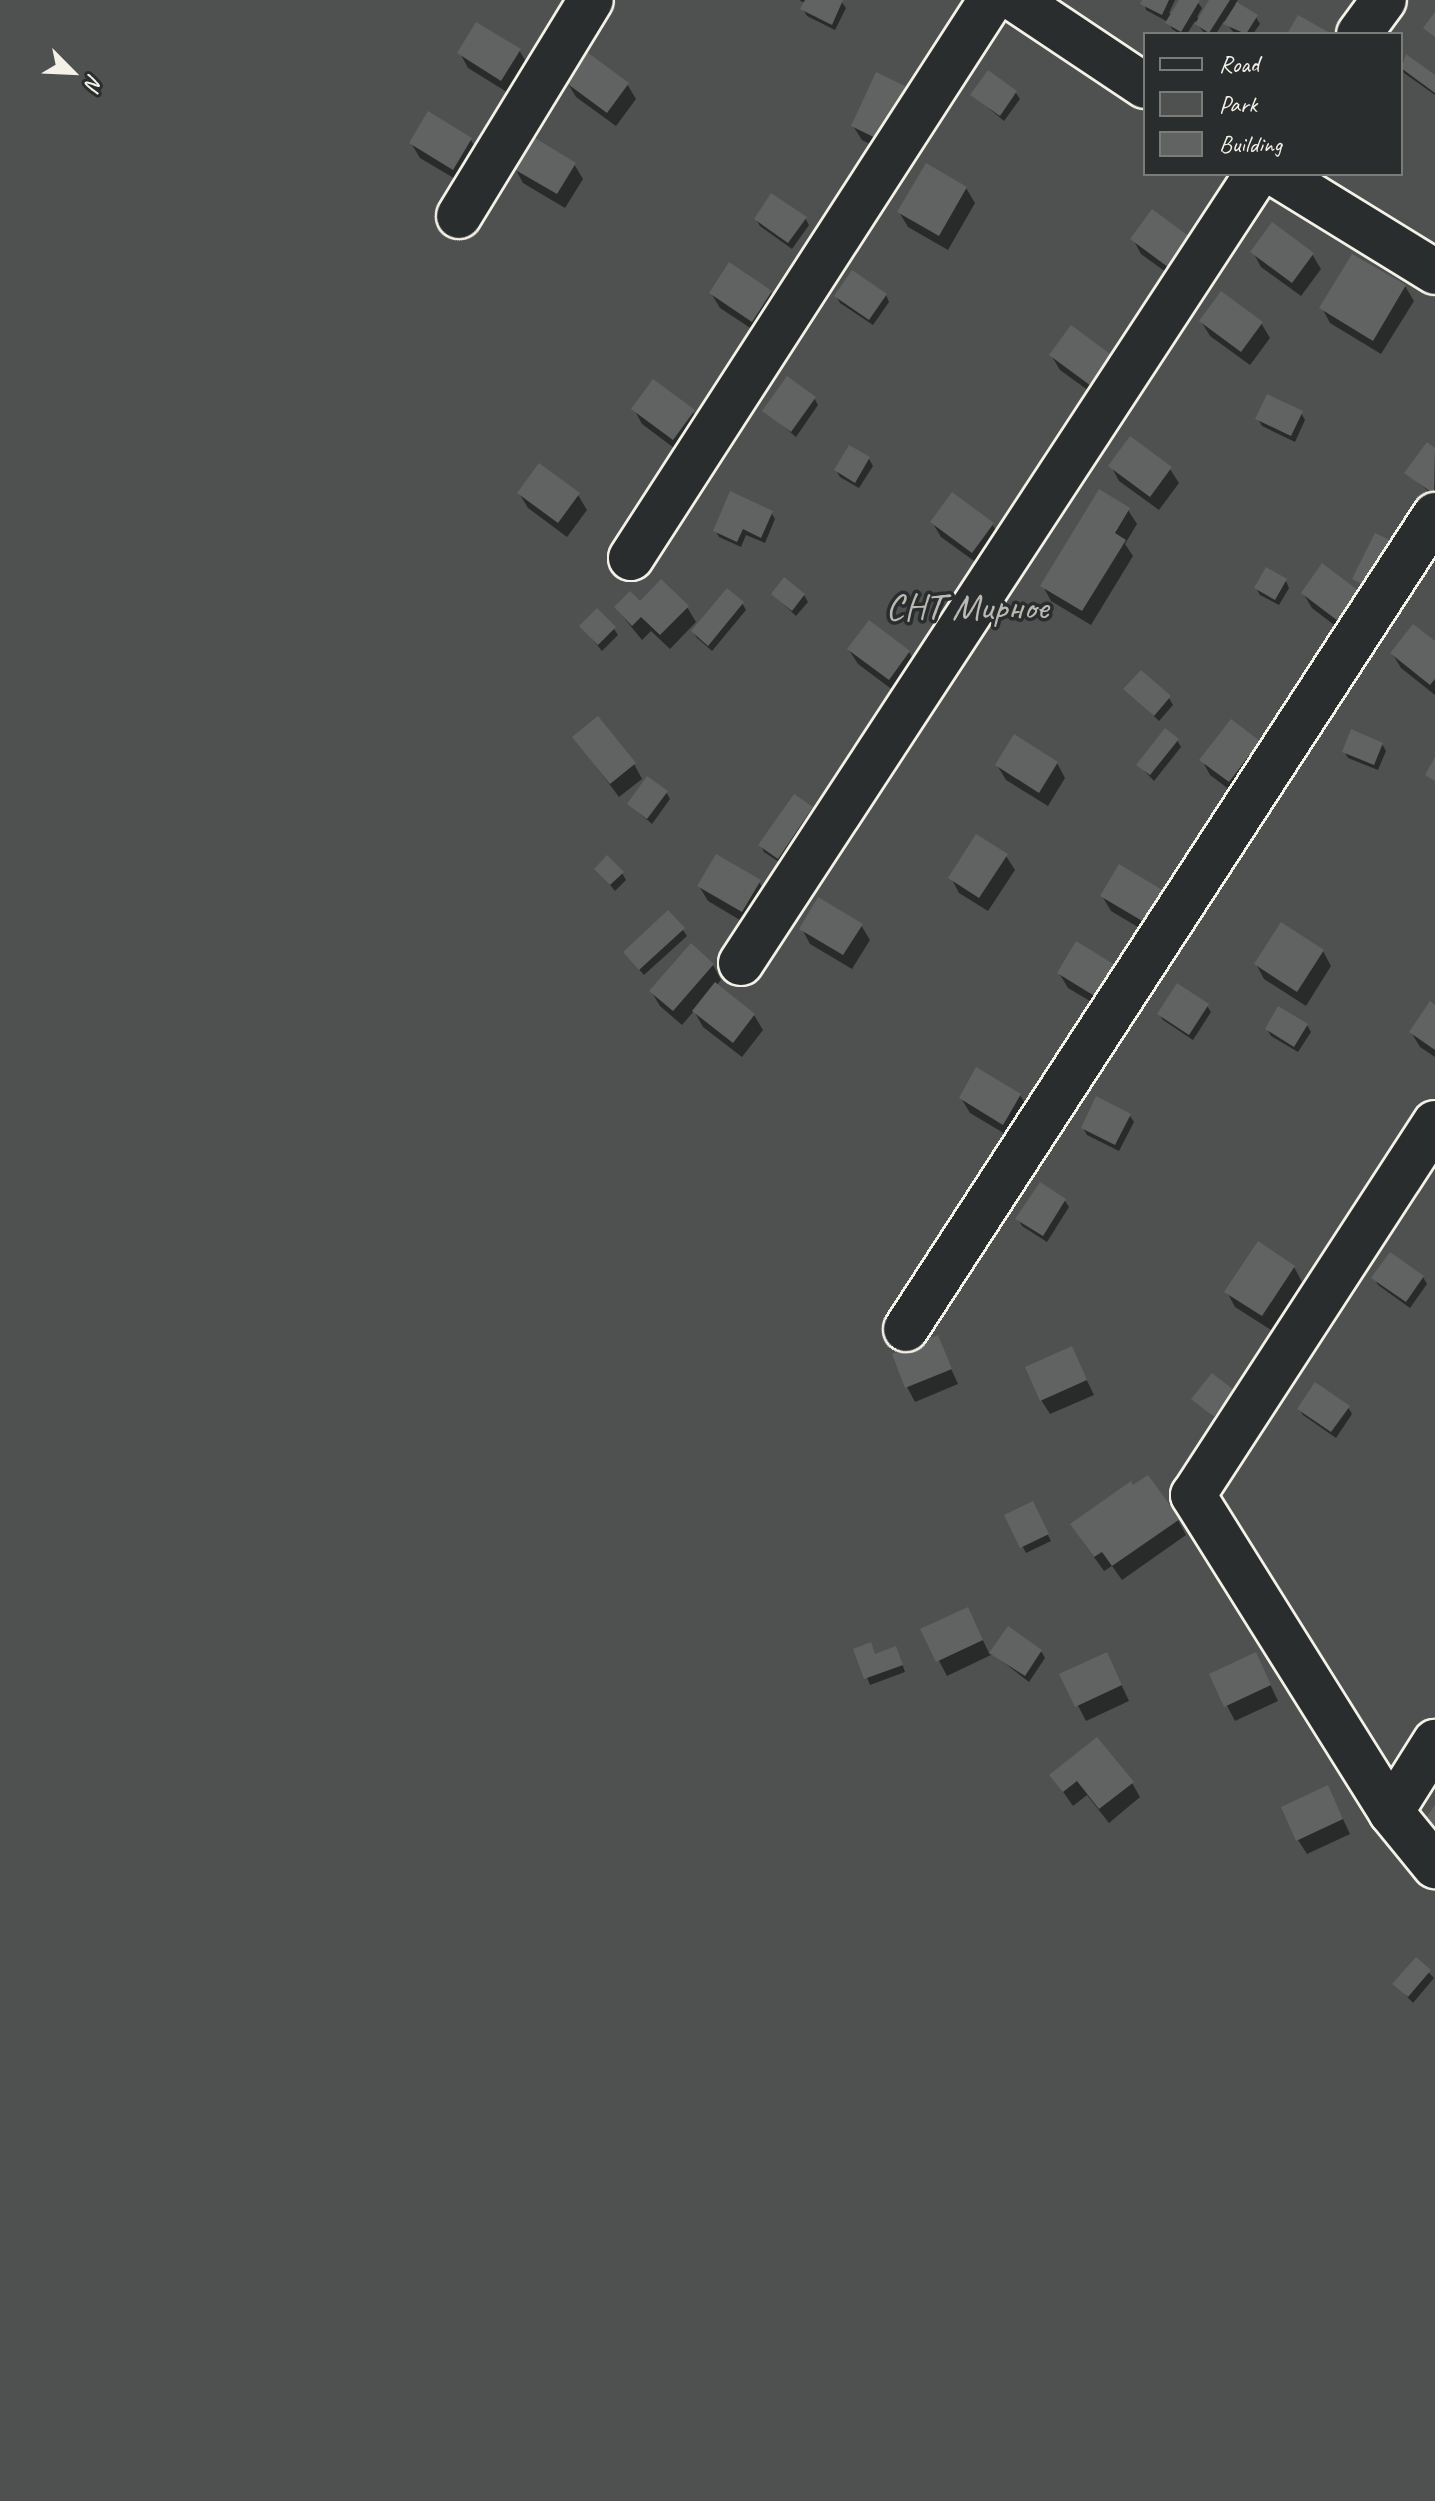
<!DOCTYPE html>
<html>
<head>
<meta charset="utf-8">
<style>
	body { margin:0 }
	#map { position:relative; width:1435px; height:2501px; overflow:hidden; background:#363939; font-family:Caveat,sans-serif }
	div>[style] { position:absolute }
	.green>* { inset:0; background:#4e514f }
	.shadow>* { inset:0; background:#0007 }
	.building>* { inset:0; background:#616362 }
	.roads { filter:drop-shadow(2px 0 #f4f1e8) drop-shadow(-2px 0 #f4f1e8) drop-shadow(0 2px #f4f1e8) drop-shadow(0 -2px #f4f1e8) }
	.minor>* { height:44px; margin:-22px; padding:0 22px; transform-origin:22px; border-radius:22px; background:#2a2d2e }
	span { translate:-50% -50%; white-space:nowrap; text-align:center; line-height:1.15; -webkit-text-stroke:7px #2a2d2e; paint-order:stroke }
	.park-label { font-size:38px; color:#bab9b2 }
	.legend { position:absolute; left:1143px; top:32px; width:260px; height:144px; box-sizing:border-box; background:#2a2d2e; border:2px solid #7b7b78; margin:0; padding:10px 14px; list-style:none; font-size:24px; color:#f4f1e8 }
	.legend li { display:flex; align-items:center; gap:16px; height:40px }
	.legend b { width:40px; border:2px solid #7b7b78 }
	.north { position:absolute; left:32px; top:32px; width:80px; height:80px; -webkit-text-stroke:6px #2a2d2e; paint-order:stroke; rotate:114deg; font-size:22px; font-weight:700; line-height:32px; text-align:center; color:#f4f1e8 }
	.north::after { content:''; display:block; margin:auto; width:28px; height:36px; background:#f4f1e8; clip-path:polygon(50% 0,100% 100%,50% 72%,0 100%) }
</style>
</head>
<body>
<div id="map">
	<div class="green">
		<div style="clip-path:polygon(evenodd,0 0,1435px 0,1435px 2501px,0 2501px,0 0,1145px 34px,1401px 34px,1401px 174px,1145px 174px,1145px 34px)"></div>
	</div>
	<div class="shadow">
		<div style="clip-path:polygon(799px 0,840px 0,846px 8px,835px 30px,807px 16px,803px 9px,805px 3px)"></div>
		<div style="clip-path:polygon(1144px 0,1175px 0,1169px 13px,1172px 15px,1181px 0,1196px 0,1202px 8px,1197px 17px,1200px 19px,1212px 0,1238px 0,1235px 4px,1256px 17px,1260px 24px,1253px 34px,1235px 34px,1224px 21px,1216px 34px,1205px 34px,1195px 21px,1187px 34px,1180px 34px,1172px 29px,1168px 22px,1146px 10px)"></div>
		<div style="clip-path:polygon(519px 50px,528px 65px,510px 94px,468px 68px,460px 53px)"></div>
		<div style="clip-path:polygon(1406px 57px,1435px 77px,1435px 95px,1404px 73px,1401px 64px)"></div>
		<div style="clip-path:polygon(567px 82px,627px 84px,636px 99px,616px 126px,576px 97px)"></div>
		<div style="clip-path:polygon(908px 89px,892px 155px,862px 140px,853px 126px)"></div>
		<div style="clip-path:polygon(1016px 93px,1020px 99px,1004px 121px,973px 95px)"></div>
		<div style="clip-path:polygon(471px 140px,479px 154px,462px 183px,420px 158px,411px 143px)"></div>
		<div style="clip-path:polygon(574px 164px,583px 179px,565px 208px,523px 183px,515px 168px)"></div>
		<div style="clip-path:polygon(966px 188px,975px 203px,948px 250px,908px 227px,899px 212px)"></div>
		<div style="clip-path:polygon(1153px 212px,1181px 283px,1141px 254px,1133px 239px)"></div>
		<div style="clip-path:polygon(805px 218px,809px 225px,792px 249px,760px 226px,756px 219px)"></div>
		<div style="clip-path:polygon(1253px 252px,1312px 254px,1321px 269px,1301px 296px,1261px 267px)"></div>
		<div style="clip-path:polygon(1405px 286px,1414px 301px,1381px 354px,1330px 323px,1322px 308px)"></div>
		<div style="clip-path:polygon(771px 292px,779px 307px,761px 335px,720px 308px,711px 293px)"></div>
		<div style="clip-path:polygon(886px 295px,889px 302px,873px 325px,840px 303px,836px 296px)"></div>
		<div style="clip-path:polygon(1201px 321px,1261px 323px,1270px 338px,1250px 365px,1210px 336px)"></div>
		<div style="clip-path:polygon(1051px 355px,1111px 357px,1100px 399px,1060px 370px)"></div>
		<div style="clip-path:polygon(814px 398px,818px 405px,796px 437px,765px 411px)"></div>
		<div style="clip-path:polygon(634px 409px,693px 412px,702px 426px,682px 454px,642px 424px)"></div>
		<div style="clip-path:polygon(1301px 413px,1305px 420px,1295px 442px,1262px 426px,1258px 419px)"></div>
		<div style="clip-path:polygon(1427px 445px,1435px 451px,1435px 497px,1407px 473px)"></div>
		<div style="clip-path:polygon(869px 459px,873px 466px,859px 488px,840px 477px,836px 470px)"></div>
		<div style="clip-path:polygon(1111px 466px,1170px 469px,1179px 483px,1159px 510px,1119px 481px)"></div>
		<div style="clip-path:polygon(519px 493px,578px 495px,587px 510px,567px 537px,528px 508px)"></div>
		<div style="clip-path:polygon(1128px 510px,1137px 524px,1125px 544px,1133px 556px,1091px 625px,1051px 601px,1043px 586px)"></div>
		<div style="clip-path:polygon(771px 512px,775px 519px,765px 543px,746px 535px,741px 547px,719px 537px,715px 530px)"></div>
		<div style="clip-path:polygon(932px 522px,992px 524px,1001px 539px,981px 566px,941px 537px)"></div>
		<div style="clip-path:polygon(1286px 581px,1289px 588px,1279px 605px,1260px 595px,1256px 588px)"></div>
		<div style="clip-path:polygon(1303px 593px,1363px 596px,1351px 638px,1312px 608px)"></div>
		<div style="clip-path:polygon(774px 595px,804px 595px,808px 602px,796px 616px)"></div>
		<div style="clip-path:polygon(742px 603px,746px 610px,712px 651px,697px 638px,693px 632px)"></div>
		<div style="clip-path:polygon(687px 607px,696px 622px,670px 649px,651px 631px,642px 640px,616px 608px)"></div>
		<div style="clip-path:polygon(582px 626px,614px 629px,618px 635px,602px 651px)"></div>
		<div style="clip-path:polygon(1435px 644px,1435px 695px,1401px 668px,1392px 653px)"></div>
		<div style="clip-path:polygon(849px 650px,909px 652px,918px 667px,898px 694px,858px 664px)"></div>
		<div style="clip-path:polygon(1126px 689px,1169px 698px,1173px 705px,1159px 721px)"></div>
		<div style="clip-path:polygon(575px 738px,634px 764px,642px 779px,619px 797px)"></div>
		<div style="clip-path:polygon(1177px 740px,1181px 747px,1154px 781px,1139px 765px)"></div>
		<div style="clip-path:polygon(1259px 742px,1267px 757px,1238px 796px,1210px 775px,1202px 760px)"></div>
		<div style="clip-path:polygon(1382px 744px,1386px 751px,1378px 770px,1348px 758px,1344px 751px)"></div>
		<div style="clip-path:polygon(1057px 763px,1065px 778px,1048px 806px,1006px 780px,997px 765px)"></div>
		<div style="clip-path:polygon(666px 792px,670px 799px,652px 824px,629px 804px)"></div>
		<div style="clip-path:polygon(812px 808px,816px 815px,782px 864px,764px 852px,761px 845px)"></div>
		<div style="clip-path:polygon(1006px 856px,1015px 870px,988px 911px,959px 893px,951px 878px)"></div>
		<div style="clip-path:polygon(597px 869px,622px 873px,626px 880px,615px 891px)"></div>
		<div style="clip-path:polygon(759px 882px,768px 897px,750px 926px,708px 901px,699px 886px)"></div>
		<div style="clip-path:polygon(1162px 892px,1171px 907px,1153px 936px,1111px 911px,1102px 896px)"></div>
		<div style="clip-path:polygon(861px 925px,870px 940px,852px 969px,810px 944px,802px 929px)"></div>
		<div style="clip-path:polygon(683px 930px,687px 936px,644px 975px,630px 959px)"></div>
		<div style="clip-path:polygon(1323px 951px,1331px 966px,1306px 1006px,1264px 979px,1256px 964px)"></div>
		<div style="clip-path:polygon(713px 965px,721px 980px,716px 986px,754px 1015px,763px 1030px,742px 1057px,703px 1027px,694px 1011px,682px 1025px,660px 1006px,651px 991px)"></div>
		<div style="clip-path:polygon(1059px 973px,1128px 984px,1110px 1013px,1068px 988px)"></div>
		<div style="clip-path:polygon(1207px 1006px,1211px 1012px,1193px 1040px,1163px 1020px,1159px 1014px)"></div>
		<div style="clip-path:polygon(1435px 1007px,1435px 1057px,1420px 1047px,1411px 1032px)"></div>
		<div style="clip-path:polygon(1307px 1025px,1311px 1032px,1298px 1052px,1271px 1036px,1267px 1029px)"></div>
		<div style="clip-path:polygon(1020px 1095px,1029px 1110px,1012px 1138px,970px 1113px,961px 1098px)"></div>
		<div style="clip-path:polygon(1130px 1116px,1134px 1122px,1119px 1151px,1087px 1135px,1083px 1128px)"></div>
		<div style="clip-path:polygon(1065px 1201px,1069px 1207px,1047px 1242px,1022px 1226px,1018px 1219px)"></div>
		<div style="clip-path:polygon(1294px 1267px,1302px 1282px,1271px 1330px,1235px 1307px,1227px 1292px)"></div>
		<div style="clip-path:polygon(1423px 1277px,1427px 1284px,1410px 1308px,1378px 1285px,1374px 1278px)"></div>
		<div style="clip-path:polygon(937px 1338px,958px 1384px,915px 1402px,907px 1387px)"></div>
		<div style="clip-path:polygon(1071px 1348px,1094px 1395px,1050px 1414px,1041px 1400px)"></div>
		<div style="clip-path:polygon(1233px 1391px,1237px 1398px,1219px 1422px,1194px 1399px)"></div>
		<div style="clip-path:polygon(1348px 1407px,1352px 1414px,1336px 1438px,1303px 1415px,1299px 1409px)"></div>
		<div style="clip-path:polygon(1032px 1504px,1051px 1541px,1026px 1553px,1007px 1516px)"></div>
		<div style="clip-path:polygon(1178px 1520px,1186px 1535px,1122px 1580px,1112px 1566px,1104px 1571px,1081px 1539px)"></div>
		<div style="clip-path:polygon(975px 1624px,990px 1655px,1008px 1629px,1041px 1651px,1045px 1658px,1029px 1682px,993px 1654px,947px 1676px,923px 1630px)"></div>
		<div style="clip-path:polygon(856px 1650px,875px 1656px,899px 1655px,905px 1672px,870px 1685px)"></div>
		<div style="clip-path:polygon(1114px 1669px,1129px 1701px,1086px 1721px,1062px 1675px)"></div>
		<div style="clip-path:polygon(1263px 1669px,1278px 1701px,1235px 1721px,1211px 1675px)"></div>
		<div style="clip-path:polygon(1052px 1776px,1132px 1783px,1140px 1797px,1109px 1823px,1087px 1795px,1073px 1806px)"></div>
		<div style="clip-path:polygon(1335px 1802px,1350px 1834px,1307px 1854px,1298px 1840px)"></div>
		<div style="clip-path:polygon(1416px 1960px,1434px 1978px,1413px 2003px,1395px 1984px)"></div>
	</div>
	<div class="building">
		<div style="clip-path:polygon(805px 0,843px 0,832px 25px,800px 9px)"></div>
		<div style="clip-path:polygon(1142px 0,1169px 0,1162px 15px,1140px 4px)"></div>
		<div style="clip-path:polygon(1179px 0,1200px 0,1181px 32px,1165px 23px)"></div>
		<div style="clip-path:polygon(1209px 0,1230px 0,1209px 33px,1195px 24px)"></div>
		<div style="clip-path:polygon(1237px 2px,1258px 15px,1246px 34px,1223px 24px)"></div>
		<div style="clip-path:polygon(1435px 12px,1435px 37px,1423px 28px)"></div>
		<div style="clip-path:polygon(1298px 15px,1332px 34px,1287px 34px)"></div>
		<div style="clip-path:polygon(476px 22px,521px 49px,501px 81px,457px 53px)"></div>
		<div style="clip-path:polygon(587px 52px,629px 83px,607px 113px,565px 82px)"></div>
		<div style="clip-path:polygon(1406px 54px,1435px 75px,1435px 93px,1401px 68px)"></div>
		<div style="clip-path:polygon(988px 70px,1017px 91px,1000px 116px,970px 95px)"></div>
		<div style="clip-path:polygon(876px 72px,909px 88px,884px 142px,851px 126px)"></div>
		<div style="clip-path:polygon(428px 111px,472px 138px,453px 170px,409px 143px)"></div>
		<div style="clip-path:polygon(532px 136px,576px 163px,557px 194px,512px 168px)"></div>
		<div style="clip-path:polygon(926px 163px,967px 187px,939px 236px,897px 212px)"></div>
		<div style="clip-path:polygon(771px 193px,807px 217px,788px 243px,754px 219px)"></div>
		<div style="clip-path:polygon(1152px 209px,1194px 240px,1172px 270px,1130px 239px)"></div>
		<div style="clip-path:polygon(1272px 222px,1314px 253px,1292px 283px,1250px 252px)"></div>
		<div style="clip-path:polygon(1352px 254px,1406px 285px,1373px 341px,1319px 308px)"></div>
		<div style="clip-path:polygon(729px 262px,772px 291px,752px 322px,709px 293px)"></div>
		<div style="clip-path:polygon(852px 270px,887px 294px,869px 320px,834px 296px)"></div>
		<div style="clip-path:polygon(1221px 291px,1263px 322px,1241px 352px,1199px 321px)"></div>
		<div style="clip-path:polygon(1071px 325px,1113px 356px,1091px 386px,1049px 355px)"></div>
		<div style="clip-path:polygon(787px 376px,816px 397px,791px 432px,762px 411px)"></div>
		<div style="clip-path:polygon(653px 379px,695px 410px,673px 440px,631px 409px)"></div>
		<div style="clip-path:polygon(1267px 394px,1303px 411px,1291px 436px,1255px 419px)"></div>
		<div style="clip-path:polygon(1130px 436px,1172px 467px,1150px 497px,1108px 466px)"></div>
		<div style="clip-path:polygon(1427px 442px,1435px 448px,1434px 494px,1404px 473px)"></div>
		<div style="clip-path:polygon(849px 445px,870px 457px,855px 483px,834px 470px)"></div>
		<div style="clip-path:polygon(539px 463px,580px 493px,558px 523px,517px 493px)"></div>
		<div style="clip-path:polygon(1099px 489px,1130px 508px,1115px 533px,1126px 540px,1082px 611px,1040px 586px)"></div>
		<div style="clip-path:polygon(730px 491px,773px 511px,761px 538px,743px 529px,737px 542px,713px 531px)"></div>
		<div style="clip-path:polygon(952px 492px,994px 523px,972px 553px,930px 522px)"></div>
		<div style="clip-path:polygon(1375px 533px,1413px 551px,1390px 598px,1352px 579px)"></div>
		<div style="clip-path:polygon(1322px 563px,1364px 595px,1342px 624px,1301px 593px)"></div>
		<div style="clip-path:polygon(1266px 567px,1287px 579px,1275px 600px,1254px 588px)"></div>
		<div style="clip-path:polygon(784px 577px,805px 594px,792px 611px,771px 594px)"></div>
		<div style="clip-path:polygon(661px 579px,689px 606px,660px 635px,641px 617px,632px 626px,614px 607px,630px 591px,640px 601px)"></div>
		<div style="clip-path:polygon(727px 588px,744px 602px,708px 646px,691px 631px)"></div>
		<div style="clip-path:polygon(597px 608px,616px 627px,598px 645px,579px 626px)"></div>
		<div style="clip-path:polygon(869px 620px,910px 651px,889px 680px,847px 649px)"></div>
		<div style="clip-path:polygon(1413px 624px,1435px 641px,1435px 679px,1430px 685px,1390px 653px)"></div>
		<div style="clip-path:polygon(1141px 670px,1171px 696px,1154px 716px,1123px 689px)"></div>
		<div style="clip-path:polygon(598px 716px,636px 763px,610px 784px,572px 737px)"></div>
		<div style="clip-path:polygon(1231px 719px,1260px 741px,1229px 782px,1199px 760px)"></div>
		<div style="clip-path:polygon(1165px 728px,1179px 739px,1150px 775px,1136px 765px)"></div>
		<div style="clip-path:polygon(1351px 729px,1383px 743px,1374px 765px,1342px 752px)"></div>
		<div style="clip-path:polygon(1014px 734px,1058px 762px,1039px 793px,995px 765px)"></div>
		<div style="clip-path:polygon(1435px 757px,1435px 781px,1425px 775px)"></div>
		<div style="clip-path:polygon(647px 776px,668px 791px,647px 819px,627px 804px)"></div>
		<div style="clip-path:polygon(794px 794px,813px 807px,778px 859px,758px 845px)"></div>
		<div style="clip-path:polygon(976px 834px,1008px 854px,979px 898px,948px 878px)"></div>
		<div style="clip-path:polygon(716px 854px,761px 880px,742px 912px,697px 886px)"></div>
		<div style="clip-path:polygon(607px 855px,624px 872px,610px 885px,594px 869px)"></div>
		<div style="clip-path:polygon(1119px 864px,1164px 891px,1144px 922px,1100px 896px)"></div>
		<div style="clip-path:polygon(818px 897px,863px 924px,843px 955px,799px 929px)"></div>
		<div style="clip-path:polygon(668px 910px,685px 928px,639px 970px,623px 952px)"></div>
		<div style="clip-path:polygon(1281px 922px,1324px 950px,1297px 992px,1254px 964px)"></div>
		<div style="clip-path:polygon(1076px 941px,1120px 968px,1101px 1000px,1057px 973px)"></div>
		<div style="clip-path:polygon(691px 943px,714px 964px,673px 1011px,649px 991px)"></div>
		<div style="clip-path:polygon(715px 982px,755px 1014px,733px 1043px,692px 1011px)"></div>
		<div style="clip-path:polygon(1177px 983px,1209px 1004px,1189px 1035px,1157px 1014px)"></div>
		<div style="clip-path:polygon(1430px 1001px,1435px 1005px,1435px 1050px,1409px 1032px)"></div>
		<div style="clip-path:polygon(1278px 1006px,1308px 1024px,1294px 1047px,1265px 1029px)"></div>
		<div style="clip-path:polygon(976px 1067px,1021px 1094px,1003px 1125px,959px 1098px)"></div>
		<div style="clip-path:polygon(1096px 1096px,1131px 1114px,1115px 1145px,1081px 1128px)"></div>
		<div style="clip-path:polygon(1040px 1182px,1066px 1199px,1043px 1236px,1015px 1219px)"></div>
		<div style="clip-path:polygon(1258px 1241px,1295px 1266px,1262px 1316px,1224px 1292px)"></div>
		<div style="clip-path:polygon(1390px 1252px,1424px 1276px,1406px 1302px,1371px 1278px)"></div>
		<div style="clip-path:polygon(938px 1335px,952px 1369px,905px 1388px,892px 1354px)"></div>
		<div style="clip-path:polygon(1072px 1346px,1087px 1380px,1040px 1401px,1025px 1367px)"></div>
		<div style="clip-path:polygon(1212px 1373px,1234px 1390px,1214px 1417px,1191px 1399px)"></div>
		<div style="clip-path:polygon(1315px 1382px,1350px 1406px,1331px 1432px,1297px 1409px)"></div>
		<div style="clip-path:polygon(1148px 1475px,1180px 1519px,1112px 1566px,1102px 1552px,1094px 1557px,1070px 1524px,1131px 1481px,1133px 1485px)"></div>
		<div style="clip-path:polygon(1033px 1501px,1049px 1534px,1020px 1548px,1004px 1515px)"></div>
		<div style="clip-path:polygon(968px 1607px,983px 1640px,936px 1662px,920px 1629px)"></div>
		<div style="clip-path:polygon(1008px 1626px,1042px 1650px,1025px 1676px,989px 1653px)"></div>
		<div style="clip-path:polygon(871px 1642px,875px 1654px,896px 1646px,903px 1665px,864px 1679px,853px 1649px)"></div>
		<div style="clip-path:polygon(1107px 1652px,1122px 1685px,1075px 1707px,1059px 1674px)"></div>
		<div style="clip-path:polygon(1256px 1652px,1271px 1685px,1224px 1707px,1209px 1674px)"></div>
		<div style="clip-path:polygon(1097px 1737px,1134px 1782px,1099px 1809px,1077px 1781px,1063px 1792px,1049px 1775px)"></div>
		<div style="clip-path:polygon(1328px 1785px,1343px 1819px,1296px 1841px,1281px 1807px)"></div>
		<div style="clip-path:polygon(1435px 1805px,1435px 1831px,1423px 1822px)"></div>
		<div style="clip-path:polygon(1416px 1957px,1431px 1970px,1408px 1997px,1392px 1984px)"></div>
	</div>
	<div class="roads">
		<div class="minor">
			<div style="left:1016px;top:0;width:155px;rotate:33.7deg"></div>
			<div style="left:1359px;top:34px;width:42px;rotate:-53.7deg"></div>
			<div style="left:1276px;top:174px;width:187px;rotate:31.6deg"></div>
			<div style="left:459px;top:216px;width:253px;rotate:-58.6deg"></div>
			<div style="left:631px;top:558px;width:664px;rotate:-57.17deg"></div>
			<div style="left:741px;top:963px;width:943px;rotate:-56.82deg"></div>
			<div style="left:1435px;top:1123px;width:444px;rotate:123deg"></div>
			<div style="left:1193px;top:1495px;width:374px;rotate:58deg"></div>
			<div style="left:1391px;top:1812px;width:70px;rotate:50.8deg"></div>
			<div style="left:906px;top:1329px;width:971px;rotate:-56.98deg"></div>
			<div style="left:1391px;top:1812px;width:83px;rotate:-57.8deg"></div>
		</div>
	</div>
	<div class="park-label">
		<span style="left:967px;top:607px">СНТ Мирное</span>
	</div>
	<ul class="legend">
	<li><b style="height:10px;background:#2a2d2e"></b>Road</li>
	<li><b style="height:22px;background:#4e514f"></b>Park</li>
	<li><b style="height:22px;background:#616362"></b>Building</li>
	</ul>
	<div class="north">N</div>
</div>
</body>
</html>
